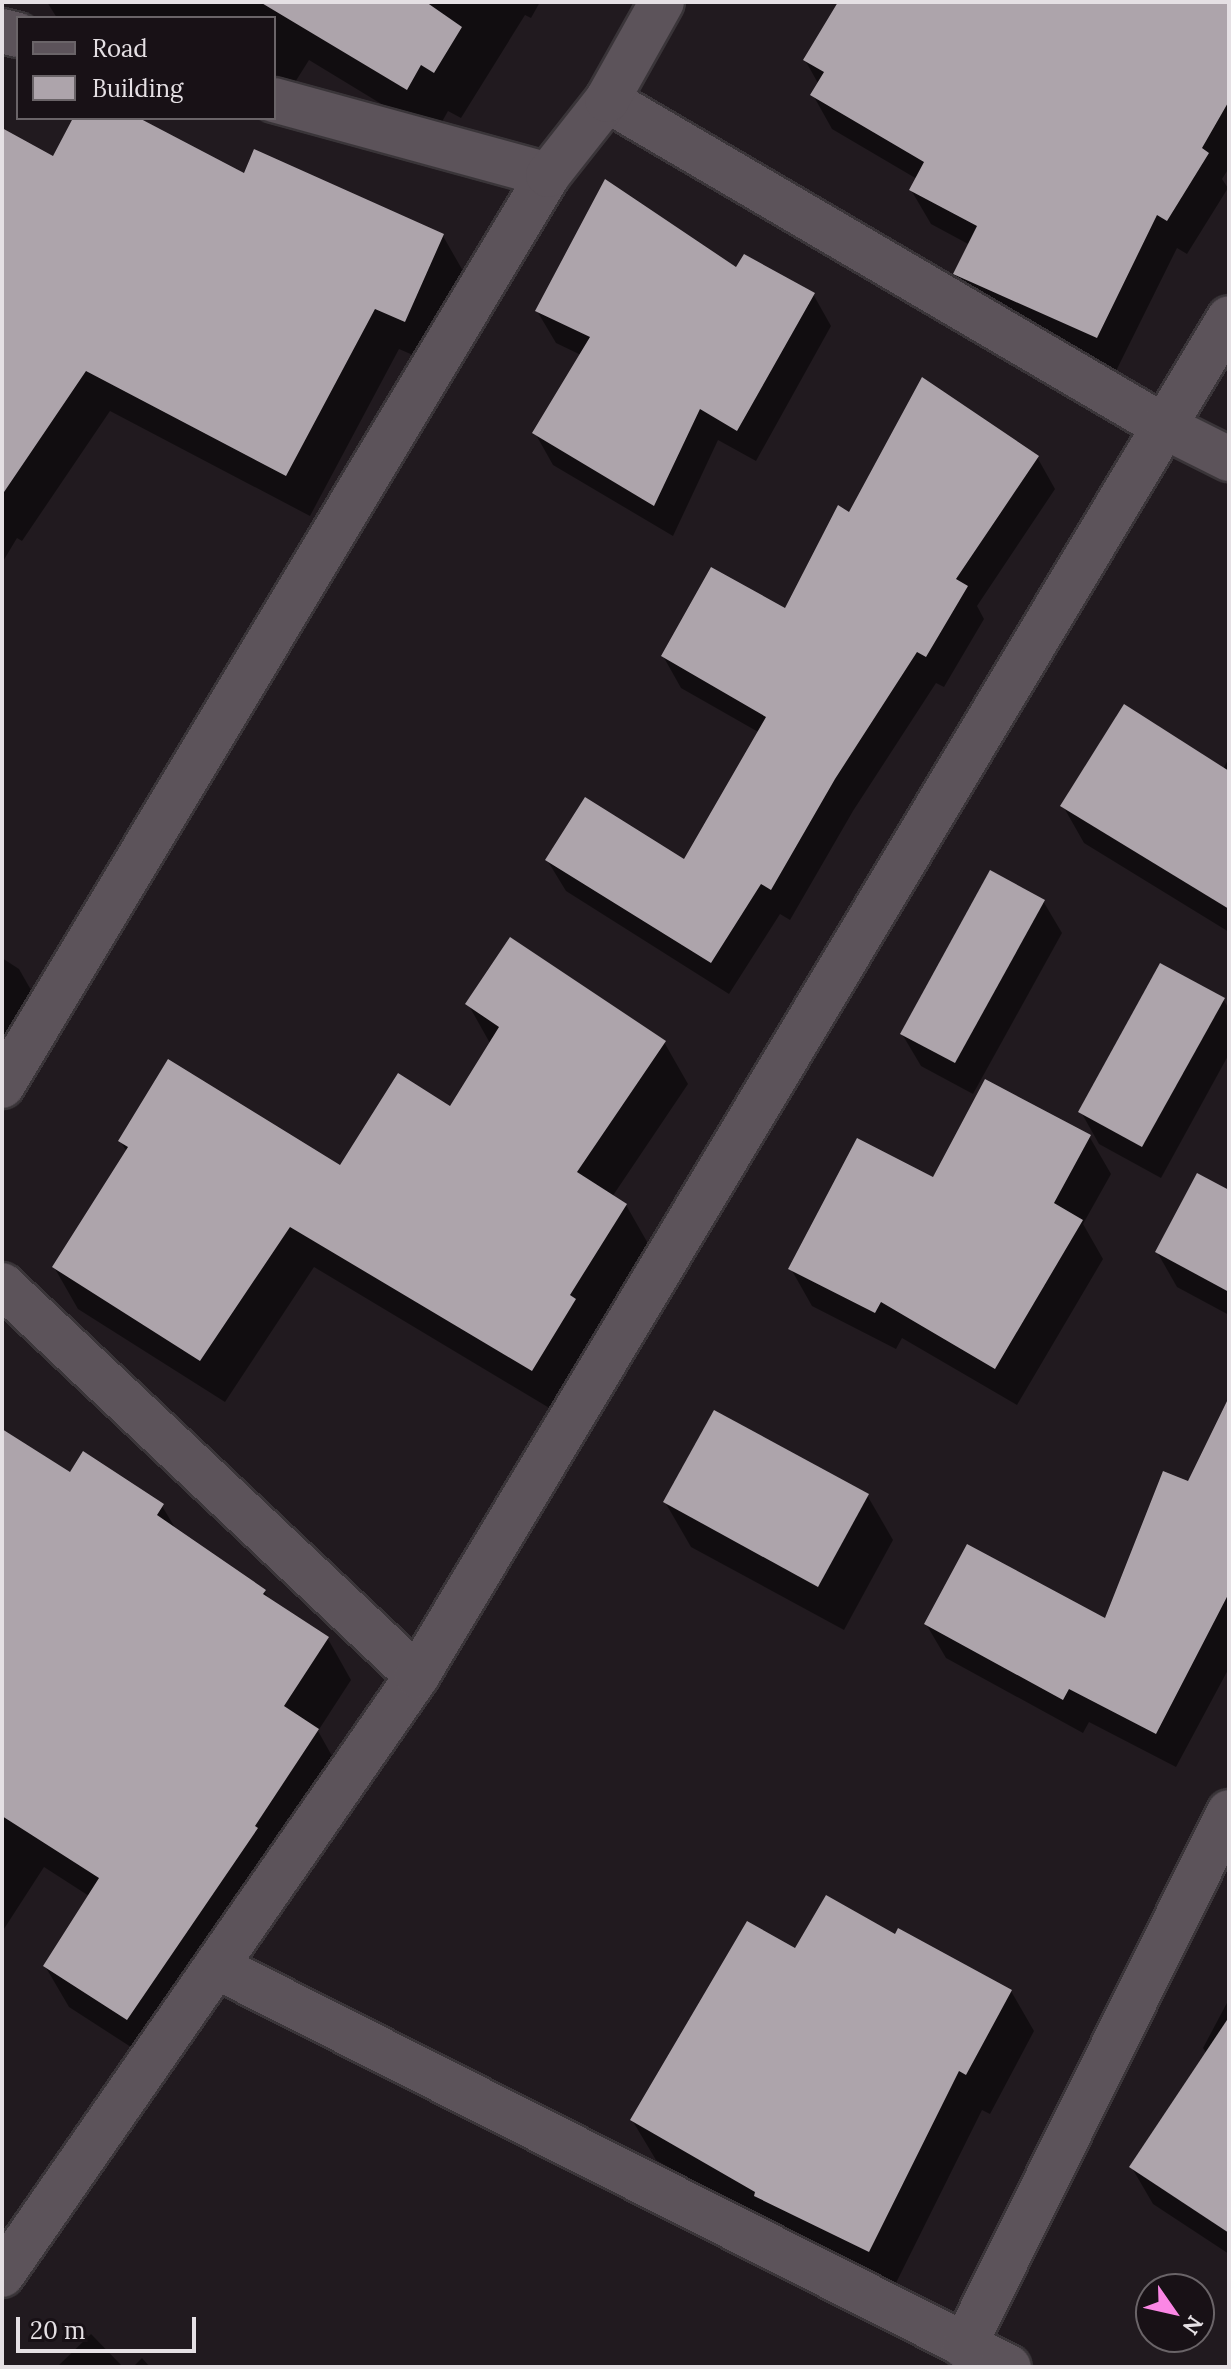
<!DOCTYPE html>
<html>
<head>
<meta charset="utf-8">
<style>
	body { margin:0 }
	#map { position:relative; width:1231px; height:2369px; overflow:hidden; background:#211a1f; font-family:Lora,serif }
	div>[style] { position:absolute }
	.shadow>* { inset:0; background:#0007 }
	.building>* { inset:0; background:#ada4ab }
	.roads { filter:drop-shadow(2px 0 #3a3539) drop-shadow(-2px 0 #3a3539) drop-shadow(0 2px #3a3539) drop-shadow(0 -2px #3a3539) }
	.minor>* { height:44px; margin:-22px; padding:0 22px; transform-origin:22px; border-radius:22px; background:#5c535a }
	span { translate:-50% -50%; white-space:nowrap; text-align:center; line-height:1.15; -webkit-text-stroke:8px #181116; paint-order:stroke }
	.frame { position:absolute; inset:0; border:4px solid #e5e0e4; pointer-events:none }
	.legend { position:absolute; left:16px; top:16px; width:260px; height:104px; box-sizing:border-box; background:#181116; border:2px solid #6a6468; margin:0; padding:10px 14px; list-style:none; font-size:24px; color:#e5e0e4 }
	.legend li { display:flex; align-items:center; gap:16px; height:40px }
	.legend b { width:40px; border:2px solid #6a6468 }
	.north { position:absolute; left:1135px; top:2273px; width:80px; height:80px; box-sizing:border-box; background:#181116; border:2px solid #6a6468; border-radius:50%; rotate:124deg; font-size:22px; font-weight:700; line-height:32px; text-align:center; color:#e5e0e4 }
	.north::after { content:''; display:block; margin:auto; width:28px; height:36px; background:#fb87e5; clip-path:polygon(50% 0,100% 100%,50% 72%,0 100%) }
	.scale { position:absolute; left:16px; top:2317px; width:180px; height:36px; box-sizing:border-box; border:4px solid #e5e0e4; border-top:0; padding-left:10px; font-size:24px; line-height:28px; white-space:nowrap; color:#e5e0e4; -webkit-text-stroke:6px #181116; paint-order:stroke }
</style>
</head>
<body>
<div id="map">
	<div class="shadow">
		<div style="clip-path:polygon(47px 2px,540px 2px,531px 18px,525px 15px,461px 118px,448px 111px,434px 136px,309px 60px,282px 103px,274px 100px,274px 18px,57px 18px)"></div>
		<div style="clip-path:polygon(858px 2px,1229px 2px,1229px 168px,1222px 179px,1228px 188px,1187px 254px,1177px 248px,1116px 371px,975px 308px,955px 274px,970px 245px,931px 224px,911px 190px,917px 179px,832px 129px,813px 95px,819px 85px,805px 60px)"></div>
		<div style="clip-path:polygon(75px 118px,134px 118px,245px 176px,443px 236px,467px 278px,429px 362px,399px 349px,310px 516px,110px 411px,22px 541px,17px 538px,2px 563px,2px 130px,53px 159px)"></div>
		<div style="clip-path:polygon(737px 270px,813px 294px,831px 326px,756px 461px,718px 440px,673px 536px,553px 465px,535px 433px,581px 355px,556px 343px,537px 311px)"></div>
		<div style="clip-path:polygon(1037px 457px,1055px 489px,977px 606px,984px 619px,944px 687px,936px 683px,853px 811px,790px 920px,780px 914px,729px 994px,566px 891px,547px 860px,685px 862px,760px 733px,681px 688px,663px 656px,786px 611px,850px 514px)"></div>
		<div style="clip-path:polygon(1229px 758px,1229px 932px,1084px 843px,1063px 806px,1223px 769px)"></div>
		<div style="clip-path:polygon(1043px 901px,1062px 933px,973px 1094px,921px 1066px,902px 1034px)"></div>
		<div style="clip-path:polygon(2px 958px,19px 969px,43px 1011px,2px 1071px)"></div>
		<div style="clip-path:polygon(1223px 999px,1229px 1009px,1229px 1054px,1161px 1178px,1099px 1144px,1081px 1112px)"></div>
		<div style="clip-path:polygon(468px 1004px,664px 1042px,688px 1084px,612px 1197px,626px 1205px,650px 1247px,594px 1335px,598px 1342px,556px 1412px,314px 1267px,225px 1402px,78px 1309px,54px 1267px,127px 1152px,120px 1141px,340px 1168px,450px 1109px,491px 1045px)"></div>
		<div style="clip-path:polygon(1089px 1136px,1111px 1174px,1083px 1224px,1103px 1259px,1017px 1405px,902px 1338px,896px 1349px,812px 1306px,791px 1269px,934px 1180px)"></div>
		<div style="clip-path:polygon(1229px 1193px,1229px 1315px,1177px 1287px,1157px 1252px)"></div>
		<div style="clip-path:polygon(1229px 1402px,1229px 1668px,1176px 1767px,1089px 1722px,1083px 1733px,946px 1658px,926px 1624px,1106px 1621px,1189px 1484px)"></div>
		<div style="clip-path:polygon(2px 1432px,71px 1475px,162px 1506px,177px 1531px,264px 1591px,270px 1601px,328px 1639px,351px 1680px,318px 1731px,341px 1772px,151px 2060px,69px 2007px,45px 1966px,89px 1896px,44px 1867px,2px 1932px)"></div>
		<div style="clip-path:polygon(867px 1495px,893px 1540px,844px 1630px,691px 1547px,665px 1502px)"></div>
		<div style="clip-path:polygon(896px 1937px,1011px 1991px,1034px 2031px,990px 2114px,982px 2110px,892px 2291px,775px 2229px,656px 2160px,632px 2120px,796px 1951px)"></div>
		<div style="clip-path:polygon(1229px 1999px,1229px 2254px,1153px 2204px,1132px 2168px,1207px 2054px,1203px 2048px)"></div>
		<div style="clip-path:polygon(91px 2334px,123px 2367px,57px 2367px)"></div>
		<div style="clip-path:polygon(142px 2358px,150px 2367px,133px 2367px)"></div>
	</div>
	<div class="building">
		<div style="clip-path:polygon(260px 2px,426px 2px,462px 27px,434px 73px,421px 65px,407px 90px)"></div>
		<div style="clip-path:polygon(838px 2px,1229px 2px,1229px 101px,1202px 148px,1209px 153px,1167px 221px,1157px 215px,1097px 338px,953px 274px,977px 226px,909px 190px,924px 162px,810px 95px,824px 72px,803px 60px)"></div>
		<div style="clip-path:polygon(73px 118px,139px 118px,244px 173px,254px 149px,444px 234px,405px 322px,375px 309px,286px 476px,86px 371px,2px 495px,2px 128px,53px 156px)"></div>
		<div style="clip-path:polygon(605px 179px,736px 267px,744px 254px,815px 293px,737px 431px,700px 409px,654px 506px,532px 433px,590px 337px,535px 311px)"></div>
		<div style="clip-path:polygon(922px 377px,1039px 456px,956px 579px,968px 586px,926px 657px,917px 652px,835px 779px,771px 890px,761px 884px,711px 963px,545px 860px,585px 797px,684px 859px,766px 717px,661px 656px,711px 567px,785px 608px,838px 505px,849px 512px)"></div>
		<div style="clip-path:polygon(1124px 704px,1229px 771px,1229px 909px,1060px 806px)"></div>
		<div style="clip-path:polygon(990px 870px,1045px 900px,955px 1063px,900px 1034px)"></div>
		<div style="clip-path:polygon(510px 937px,666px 1041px,577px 1172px,627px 1204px,570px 1295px,576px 1299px,532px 1371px,290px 1227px,200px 1361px,52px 1267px,128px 1147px,118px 1141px,168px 1059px,340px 1165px,398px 1073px,450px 1106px,499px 1027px,465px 1004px)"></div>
		<div style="clip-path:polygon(1160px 963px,1225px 998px,1142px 1147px,1078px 1112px)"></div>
		<div style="clip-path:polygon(985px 1079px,1091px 1135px,1054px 1203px,1083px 1220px,995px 1369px,881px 1302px,875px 1313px,788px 1269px,857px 1138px,933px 1177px)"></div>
		<div style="clip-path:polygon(1197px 1173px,1229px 1190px,1229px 1292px,1155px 1252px)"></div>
		<div style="clip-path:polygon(1229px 1397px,1229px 1593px,1156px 1734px,1069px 1689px,1063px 1700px,924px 1624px,967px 1544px,1105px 1618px,1163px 1471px,1188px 1481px)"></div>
		<div style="clip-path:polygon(714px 1410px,869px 1494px,818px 1587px,663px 1502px)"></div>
		<div style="clip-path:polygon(2px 1429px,70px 1472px,83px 1451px,164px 1504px,157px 1515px,266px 1590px,263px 1594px,329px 1637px,284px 1706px,319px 1729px,255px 1826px,258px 1828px,127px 2020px,43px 1966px,99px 1878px,2px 1816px)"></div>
		<div style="clip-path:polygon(826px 1895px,895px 1934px,898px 1928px,1012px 1990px,966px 2075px,959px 2071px,869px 2252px,754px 2196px,755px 2192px,630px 2120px,747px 1921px,795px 1948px)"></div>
		<div style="clip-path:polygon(1229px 2017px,1229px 2233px,1129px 2167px)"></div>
	</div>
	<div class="roads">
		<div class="minor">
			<div style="left:2px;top:31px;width:16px;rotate:14deg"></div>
			<div style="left:274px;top:100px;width:284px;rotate:15.3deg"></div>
			<div style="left:607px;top:100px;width:647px;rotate:30.37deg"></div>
			<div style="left:1165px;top:427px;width:72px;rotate:26.6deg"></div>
			<div style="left:2px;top:1086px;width:1062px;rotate:-59.06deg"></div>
			<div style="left:548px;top:175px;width:95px;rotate:-51.8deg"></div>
			<div style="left:607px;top:100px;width:112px;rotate:-60.7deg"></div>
			<div style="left:2px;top:1285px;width:570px;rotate:43.29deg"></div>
			<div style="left:217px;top:1967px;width:887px;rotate:26.8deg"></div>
			<div style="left:2px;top:2275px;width:729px;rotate:-55.28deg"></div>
			<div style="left:417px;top:1676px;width:1582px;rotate:-59.12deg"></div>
			<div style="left:964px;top:2346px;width:596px;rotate:-63.61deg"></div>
		</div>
	</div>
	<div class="frame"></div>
	<ul class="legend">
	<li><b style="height:10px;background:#5c535a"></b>Road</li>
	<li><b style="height:22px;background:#ada4ab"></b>Building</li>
	</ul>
	<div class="north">N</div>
	<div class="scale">20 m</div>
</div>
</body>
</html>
